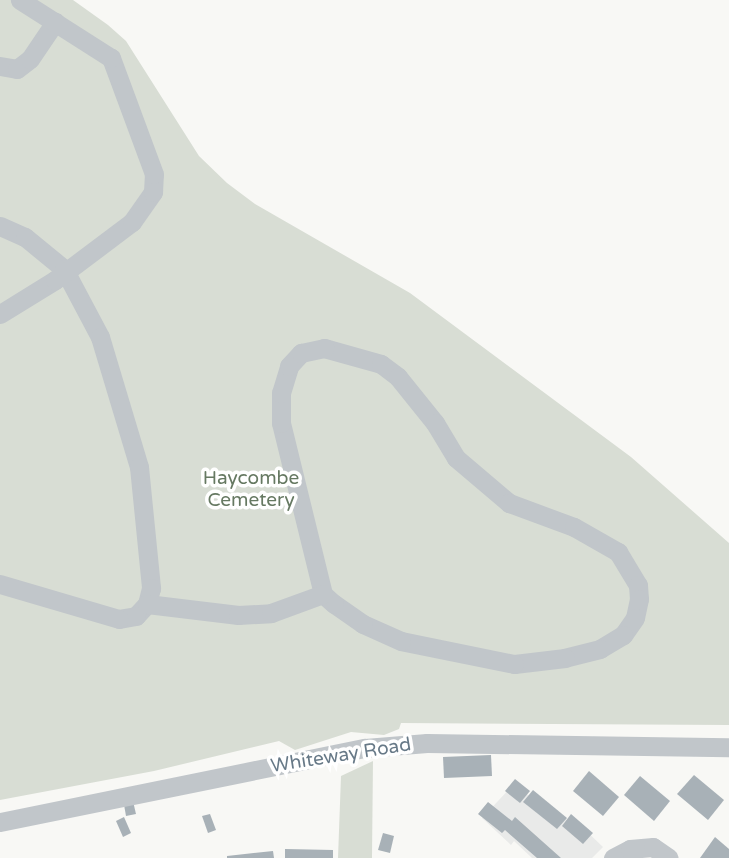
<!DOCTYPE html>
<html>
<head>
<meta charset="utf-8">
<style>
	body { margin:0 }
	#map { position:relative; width:729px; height:858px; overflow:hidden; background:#f8f8f5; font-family:"Varela Round",sans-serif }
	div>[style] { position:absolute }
	.built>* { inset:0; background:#e9eae9 }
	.green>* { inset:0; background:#d8ddd4 }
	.building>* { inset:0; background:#a8b1b7 }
	.minor>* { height:19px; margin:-9.5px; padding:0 9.5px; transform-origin:9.5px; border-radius:9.5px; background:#c1c6ca }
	span { translate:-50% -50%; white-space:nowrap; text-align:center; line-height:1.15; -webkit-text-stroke:7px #fff; paint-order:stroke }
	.park-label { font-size:19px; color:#667962 }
	.street-label { font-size:19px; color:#677987 }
</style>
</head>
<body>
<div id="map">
	<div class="built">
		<div style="clip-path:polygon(515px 783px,556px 821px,562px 815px,576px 829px,580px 825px,603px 847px,592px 858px,532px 858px,514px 841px,511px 845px,482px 818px)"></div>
	</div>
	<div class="green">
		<div style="clip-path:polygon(0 0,73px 0,108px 25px,126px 41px,199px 156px,227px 183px,255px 204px,410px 293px,631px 457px,729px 543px,729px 725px,401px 723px,399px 729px,384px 735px,351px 732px,295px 750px,279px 741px,154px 771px,0 800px)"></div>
		<div style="clip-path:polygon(373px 761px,372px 858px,338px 858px,341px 776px)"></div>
	</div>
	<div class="building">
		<div style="clip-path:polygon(491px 755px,492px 776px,444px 778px,443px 757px)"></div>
		<div style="clip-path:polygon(589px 771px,619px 797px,603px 816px,573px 791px)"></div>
		<div style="clip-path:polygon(694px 775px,724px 800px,708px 820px,677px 794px)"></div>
		<div style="clip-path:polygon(640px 776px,670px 801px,654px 821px,624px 795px)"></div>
		<div style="clip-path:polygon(515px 779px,530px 791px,520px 803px,505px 791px)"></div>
		<div style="clip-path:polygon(533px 790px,567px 818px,557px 829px,523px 802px)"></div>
		<div style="clip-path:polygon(132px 797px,136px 814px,126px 816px,123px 799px)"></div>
		<div style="clip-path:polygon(488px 802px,512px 821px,515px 817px,561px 858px,537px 858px,505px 830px,502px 833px,478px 814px)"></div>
		<div style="clip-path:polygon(210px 814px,216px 830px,208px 833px,202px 816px)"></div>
		<div style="clip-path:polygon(571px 814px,593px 833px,583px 844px,562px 826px)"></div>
		<div style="clip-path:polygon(124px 817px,131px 833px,123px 837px,116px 821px)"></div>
		<div style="clip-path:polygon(383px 833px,394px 836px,390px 853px,378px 850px)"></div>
		<div style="clip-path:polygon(715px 837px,729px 849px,729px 858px,700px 858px)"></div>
		<div style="clip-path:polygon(285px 849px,333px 850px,333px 858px,285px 858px)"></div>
		<div style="clip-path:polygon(273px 851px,274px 858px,227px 858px,227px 856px)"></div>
	</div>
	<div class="minor">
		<div style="left:0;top:66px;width:17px;rotate:10deg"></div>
		<div style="left:17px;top:69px;width:16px;rotate:-38deg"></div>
		<div style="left:30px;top:59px;width:45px;rotate:-56deg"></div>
		<div style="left:0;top:226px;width:27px;rotate:24deg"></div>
		<div style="left:25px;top:237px;width:50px;rotate:39.4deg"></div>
		<div style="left:64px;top:269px;width:77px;rotate:62.1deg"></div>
		<div style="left:100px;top:337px;width:136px;rotate:73.3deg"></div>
		<div style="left:139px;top:467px;width:122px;rotate:84.3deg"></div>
		<div style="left:151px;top:588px;width:16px;rotate:104deg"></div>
		<div style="left:147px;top:604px;width:16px;rotate:133deg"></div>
		<div style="left:136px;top:616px;width:17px;rotate:170deg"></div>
		<div style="left:119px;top:619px;width:124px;rotate:-163.6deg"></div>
		<div style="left:0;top:314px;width:65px;rotate:-31.7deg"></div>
		<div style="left:55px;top:280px;width:96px;rotate:-37deg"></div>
		<div style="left:132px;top:222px;width:37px;rotate:-55deg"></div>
		<div style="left:153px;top:192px;width:18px;rotate:-87deg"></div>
		<div style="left:154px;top:174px;width:124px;rotate:-110.3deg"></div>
		<div style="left:111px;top:58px;width:108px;rotate:-147.5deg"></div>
		<div style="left:324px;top:348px;width:59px;rotate:15.7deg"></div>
		<div style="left:381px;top:364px;width:21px;rotate:37deg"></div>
		<div style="left:398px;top:377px;width:59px;rotate:51.2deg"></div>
		<div style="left:435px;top:423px;width:41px;rotate:59deg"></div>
		<div style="left:456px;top:458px;width:70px;rotate:40.3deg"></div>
		<div style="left:509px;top:503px;width:69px;rotate:20.3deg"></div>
		<div style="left:574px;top:527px;width:51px;rotate:29.6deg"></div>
		<div style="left:618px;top:552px;width:39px;rotate:59deg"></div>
		<div style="left:638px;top:585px;width:14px;rotate:86deg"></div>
		<div style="left:639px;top:599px;width:19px;rotate:102deg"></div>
		<div style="left:635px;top:618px;width:21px;rotate:125deg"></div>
		<div style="left:623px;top:635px;width:27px;rotate:149deg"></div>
		<div style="left:600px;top:649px;width:36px;rotate:166deg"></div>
		<div style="left:565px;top:658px;width:51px;rotate:173.3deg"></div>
		<div style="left:514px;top:664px;width:115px;rotate:-168.5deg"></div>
		<div style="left:401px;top:641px;width:42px;rotate:-155.9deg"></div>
		<div style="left:363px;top:624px;width:35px;rotate:-145deg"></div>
		<div style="left:334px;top:604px;width:15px;rotate:-138deg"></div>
		<div style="left:323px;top:594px;width:176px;rotate:-103.8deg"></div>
		<div style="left:281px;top:423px;width:30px;rotate:-90deg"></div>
		<div style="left:281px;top:393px;width:28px;rotate:-73deg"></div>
		<div style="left:289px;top:366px;width:18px;rotate:-47deg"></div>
		<div style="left:301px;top:353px;width:24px;rotate:-12deg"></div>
		<div style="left:147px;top:604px;width:92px;rotate:6.9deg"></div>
		<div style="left:238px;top:615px;width:33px;rotate:-3deg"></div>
		<div style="left:271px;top:613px;width:55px;rotate:-20.1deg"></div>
		<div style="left:0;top:822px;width:372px;rotate:-11.5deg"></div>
		<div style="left:365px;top:748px;width:62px;rotate:-4.6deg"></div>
		<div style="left:427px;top:743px;width:302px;rotate:0.8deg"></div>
		<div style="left:613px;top:858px;width:19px;rotate:-28deg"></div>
		<div style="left:630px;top:849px;width:23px;rotate:-5deg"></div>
		<div style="left:653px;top:847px;width:19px;rotate:35deg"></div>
	</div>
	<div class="park-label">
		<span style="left:251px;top:490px">Haycombe<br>Cemetery</span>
	</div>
	<div class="street-label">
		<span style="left:341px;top:756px;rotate:-9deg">Whiteway Road</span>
	</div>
</div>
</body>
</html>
